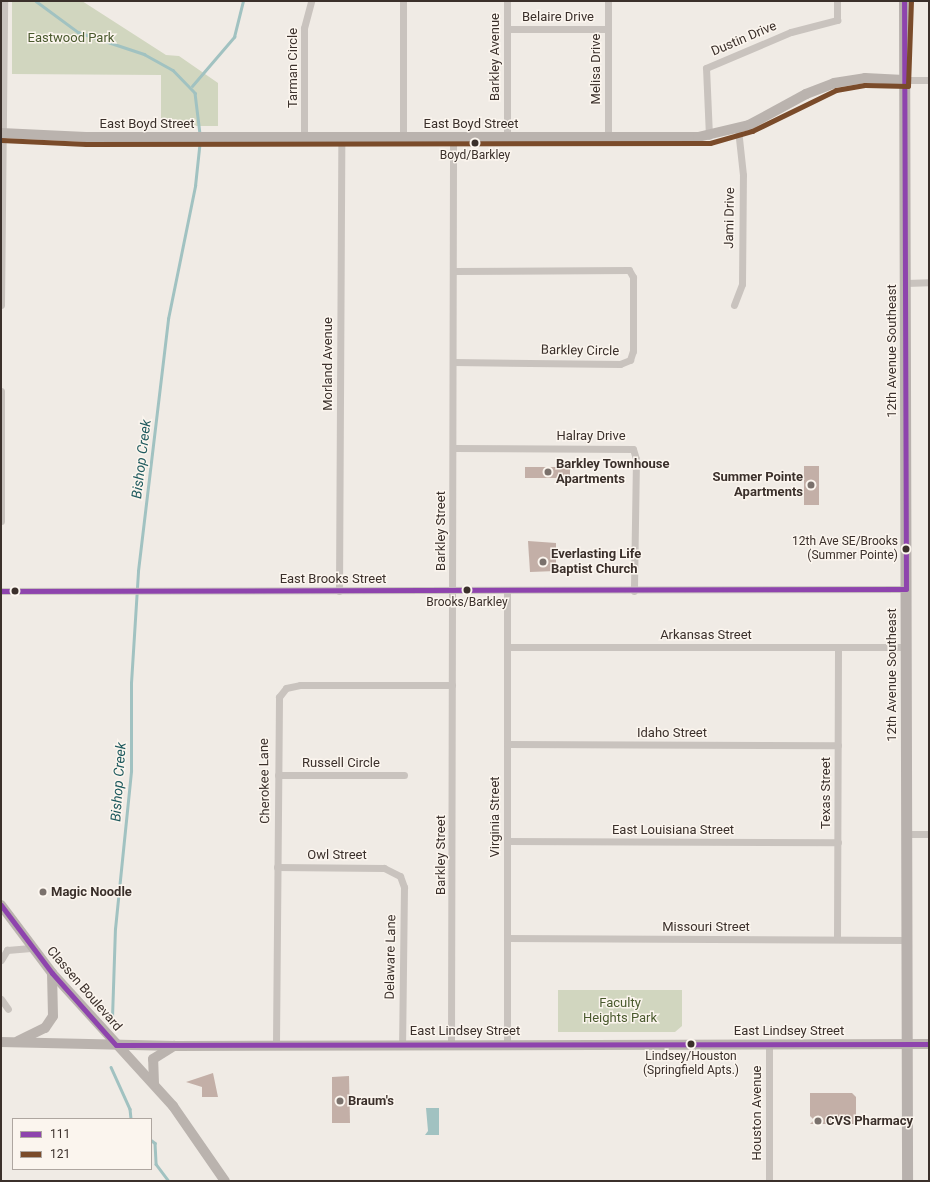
<!DOCTYPE html>
<html>
<head>
<meta charset="utf-8">
<style>
	body { margin:0 }
	#map { position:relative; width:930px; height:1182px; overflow:hidden; background:#f0ebe5; font-family:Roboto,sans-serif }
	div>[style] { position:absolute }
	.green>* { inset:0; background:#d1d6bf }
	.water>* { inset:0; background:#a1c2c1 }
	.stream>* { height:2.5px; margin:-1.25px; padding:0 1.25px; transform-origin:1.25px; border-radius:1.25px; background:#a1c2c1 }
	.building>* { inset:0; background:#c3afa7 }
	.street>* { height:7px; margin:-3.5px; padding:0 3.5px; transform-origin:3.5px; border-radius:3.5px; background:#c9c3be }
	.secondary>* { height:10px; margin:-5px; padding:0 5px; transform-origin:5px; border-radius:5px; background:#bab3ae }
	.primary>* { height:11px; margin:-5.5px; padding:0 5.5px; transform-origin:5.5px; border-radius:5.5px; background:#b8b1ad }
	.bus-1>* { height:5px; margin:-2.5px; padding:0 2.5px; transform-origin:2.5px; border-radius:2.5px; background:#8e44ad }
	.bus-2>* { height:5px; margin:-2.5px; padding:0 2.5px; transform-origin:2.5px; border-radius:2.5px; background:#7a4b2a }
	.dots>* { width:11px; height:11px; translate:-50% -50%; box-sizing:border-box; border:2px solid #fbf5ee; border-radius:50% }
	span { translate:-50% -50%; white-space:nowrap; text-align:center; line-height:1.15; -webkit-text-stroke:3px #fbf5ee; paint-order:stroke }
	.bus-label { font-size:12px; color:#3b302b }
	.right { translate:-100% -50%; text-align:right }
	.street-label { font-size:13px; color:#3b302b }
	.park-label { font-size:13px; color:#4a5a2e }
	.poi-label { font-size:13px; color:#3b302b; font-weight:700 }
	.left { translate:0 -50%; text-align:left }
	.water-label { font-size:14px; color:#1f5a5e; font-style:italic }
	.frame { position:absolute; inset:0; border:2px solid #3b302b; pointer-events:none }
	.legend { position:absolute; left:12px; top:1118px; width:140px; height:52px; box-sizing:border-box; background:#fbf5ee; border:1px solid #aea6a0; margin:0; padding:5px 7px; list-style:none; font-size:12px; color:#3b302b }
	.legend li { display:flex; align-items:center; gap:8px; height:20px }
	.legend b { width:20px; border:1px solid #aea6a0 }
</style>
</head>
<body>
<div id="map">
	<div class="green">
		<div style="clip-path:polygon(12px 1px,82px 1px,166px 55px,179px 56px,218px 83px,218px 126px,161px 126px,161px 75px,12px 74px)"></div>
		<div style="clip-path:polygon(558px 990px,682px 990px,682px 1026px,675px 1032px,558px 1032px)"></div>
	</div>
	<div class="water">
		<div style="clip-path:polygon(426px 1108px,439px 1108px,439px 1135px,425px 1135px,428px 1131px)"></div>
	</div>
	<div class="stream">
		<div style="left:36px;top:1px;width:52px;rotate:36.4deg"></div>
		<div style="left:78px;top:32px;width:70px;rotate:18.4deg"></div>
		<div style="left:144px;top:54px;width:33px;rotate:29deg"></div>
		<div style="left:173px;top:70px;width:32px;rotate:46deg"></div>
		<div style="left:195px;top:93px;width:41px;rotate:83deg"></div>
		<div style="left:192px;top:86px;width:65px;rotate:-49.4deg"></div>
		<div style="left:234px;top:37px;width:37px;rotate:-76deg"></div>
		<div style="left:112px;top:1018px;width:89px;rotate:-88.1deg"></div>
		<div style="left:115px;top:929px;width:159px;rotate:-84.2deg"></div>
		<div style="left:131px;top:771px;width:88px;rotate:-90deg"></div>
		<div style="left:131px;top:683px;width:112px;rotate:-86.4deg"></div>
		<div style="left:138px;top:571px;width:254px;rotate:-83.2deg"></div>
		<div style="left:168px;top:319px;width:136px;rotate:-78.5deg"></div>
		<div style="left:195px;top:186px;width:47px;rotate:-83.9deg"></div>
		<div style="left:111px;top:1067px;width:46px;rotate:65.7deg"></div>
		<div style="left:130px;top:1109px;width:10px;rotate:84deg"></div>
		<div style="left:151px;top:1140px;width:5px;rotate:37deg"></div>
		<div style="left:155px;top:1143px;width:21px;rotate:87deg"></div>
		<div style="left:156px;top:1164px;width:21px;rotate:53deg"></div>
	</div>
	<div class="building">
		<div style="clip-path:polygon(804px 466px,819px 466px,819px 505px,804px 505px)"></div>
		<div style="clip-path:polygon(525px 467px,570px 467px,570px 478px,525px 478px)"></div>
		<div style="clip-path:polygon(528px 541px,556px 543px,556px 571px,530px 572px)"></div>
		<div style="clip-path:polygon(213px 1073px,218px 1097px,202px 1097px,202px 1087px,186px 1082px)"></div>
		<div style="clip-path:polygon(349px 1076px,350px 1123px,332px 1123px,332px 1077px)"></div>
		<div style="clip-path:polygon(810px 1093px,852px 1093px,856px 1097px,856px 1124px,810px 1124px,814px 1120px,810px 1116px)"></div>
	</div>
	<div class="street">
		<div style="left:403px;top:1px;width:136px;rotate:90deg"></div>
		<div style="left:507px;top:29px;width:101px"></div>
		<div style="left:904px;top:80px;width:25px"></div>
		<div style="left:709px;top:136px;width:68px;rotate:-92.5deg"></div>
		<div style="left:706px;top:68px;width:92px;rotate:-23deg"></div>
		<div style="left:791px;top:32px;width:48px;rotate:-14.6deg"></div>
		<div style="left:837px;top:20px;width:19px;rotate:-90deg"></div>
		<div style="left:304px;top:137px;width:109px;rotate:-90deg"></div>
		<div style="left:304px;top:28px;width:28px;rotate:-75deg"></div>
		<div style="left:507px;top:137px;width:136px;rotate:-90deg"></div>
		<div style="left:608px;top:137px;width:136px;rotate:-90deg"></div>
		<div style="left:906px;top:283px;width:23px;rotate:-2deg"></div>
		<div style="left:1px;top:305px;width:304px;rotate:-89.4deg"></div>
		<div style="left:734px;top:305px;width:22px;rotate:-69deg"></div>
		<div style="left:742px;top:284px;width:109px;rotate:-89.5deg"></div>
		<div style="left:743px;top:175px;width:46px;rotate:-96.2deg"></div>
		<div style="left:453px;top:362px;width:167px;rotate:0.7deg"></div>
		<div style="left:620px;top:364px;width:11px;rotate:-22deg"></div>
		<div style="left:630px;top:360px;width:9px;rotate:-72deg"></div>
		<div style="left:633px;top:351px;width:74px;rotate:-90deg"></div>
		<div style="left:633px;top:277px;width:8px;rotate:-120deg"></div>
		<div style="left:629px;top:270px;width:175px;rotate:179.7deg"></div>
		<div style="left:1px;top:391px;width:130px;rotate:90deg"></div>
		<div style="left:454px;top:448px;width:179px;rotate:0.3deg"></div>
		<div style="left:633px;top:449px;width:10px;rotate:73deg"></div>
		<div style="left:636px;top:459px;width:132px;rotate:90.9deg"></div>
		<div style="left:507px;top:590px;width:454px;rotate:90deg"></div>
		<div style="left:1px;top:591px;width:905px;rotate:-0.13deg"></div>
		<div style="left:339px;top:591px;width:454px;rotate:-89.7deg"></div>
		<div style="left:507px;top:647px;width:398px"></div>
		<div style="left:507px;top:744px;width:331px;rotate:0.2deg"></div>
		<div style="left:278px;top:775px;width:126px"></div>
		<div style="left:906px;top:834px;width:23px"></div>
		<div style="left:507px;top:841px;width:331px;rotate:0.2deg"></div>
		<div style="left:277px;top:867px;width:107px;rotate:0.5deg"></div>
		<div style="left:384px;top:868px;width:18px;rotate:27deg"></div>
		<div style="left:400px;top:876px;width:12px;rotate:70deg"></div>
		<div style="left:404px;top:887px;width:157px;rotate:90.7deg"></div>
		<div style="left:507px;top:938px;width:399px;rotate:0.3deg"></div>
		<div style="left:837px;top:939px;width:292px;rotate:-89.8deg"></div>
		<div style="left:1px;top:960px;width:12px;rotate:-59deg"></div>
		<div style="left:7px;top:950px;width:24px;rotate:-5deg"></div>
		<div style="left:1px;top:999px;width:12px;rotate:55deg"></div>
		<div style="left:276px;top:1043px;width:346px;rotate:-89.5deg"></div>
		<div style="left:279px;top:697px;width:11px;rotate:-52deg"></div>
		<div style="left:286px;top:688px;width:14px;rotate:-12deg"></div>
		<div style="left:300px;top:685px;width:152px"></div>
		<div style="left:451px;top:1044px;width:906px;rotate:-89.87deg"></div>
		<div style="left:769px;top:1044px;width:137px;rotate:90deg"></div>
	</div>
	<div class="secondary">
		<div style="left:1px;top:133px;width:85px;rotate:2.7deg"></div>
		<div style="left:86px;top:137px;width:612px"></div>
		<div style="left:698px;top:137px;width:52px;rotate:-13.2deg"></div>
		<div style="left:749px;top:125px;width:65px;rotate:-28.5deg"></div>
		<div style="left:806px;top:94px;width:30px;rotate:-21deg"></div>
		<div style="left:834px;top:83px;width:31px;rotate:-9deg"></div>
		<div style="left:865px;top:78px;width:39px;rotate:3deg"></div>
		<div style="left:1px;top:905px;width:85px;rotate:53.1deg"></div>
		<div style="left:52px;top:973px;width:180px;rotate:47.7deg"></div>
		<div style="left:173px;top:1106px;width:91px;rotate:55.3deg"></div>
		<div style="left:18px;top:1041px;width:30px;rotate:-26deg"></div>
		<div style="left:45px;top:1028px;width:14px;rotate:-56deg"></div>
		<div style="left:53px;top:1016px;width:43px;rotate:-91.3deg"></div>
		<div style="left:1px;top:1042px;width:175px;rotate:1.3deg"></div>
		<div style="left:176px;top:1046px;width:753px;rotate:-0.15deg"></div>
		<div style="left:154px;top:1084px;width:25px;rotate:-92deg"></div>
		<div style="left:153px;top:1059px;width:25px;rotate:-32deg"></div>
	</div>
	<div class="primary">
		<div style="left:904px;top:1px;width:1180px;rotate:89.85deg"></div>
	</div>
	<div class="bus-1">
		<div style="left:1px;top:591px;width:905px;rotate:-0.13deg"></div>
		<div style="left:906px;top:589px;width:588px;rotate:-90.19deg"></div>
		<div style="left:1px;top:905px;width:85px;rotate:53.1deg"></div>
		<div style="left:52px;top:973px;width:96px;rotate:48.4deg"></div>
		<div style="left:116px;top:1045px;width:813px;rotate:-0.07deg"></div>
	</div>
	<div class="bus-2">
		<div style="left:1px;top:140px;width:85px;rotate:2.7deg"></div>
		<div style="left:86px;top:144px;width:624px;rotate:-0.09deg"></div>
		<div style="left:710px;top:143px;width:44px;rotate:-15.9deg"></div>
		<div style="left:752px;top:131px;width:93px;rotate:-26deg"></div>
		<div style="left:836px;top:90px;width:29px;rotate:-10deg"></div>
		<div style="left:865px;top:85px;width:43px;rotate:1.3deg"></div>
		<div style="left:908px;top:86px;width:85px;rotate:-88deg"></div>
	</div>
	<div class="dots">
		<div style="left:475px;top:143px;background:#3b302b"></div>
		<div style="left:548px;top:472px;background:#7a716c"></div>
		<div style="left:811px;top:485px;background:#7a716c"></div>
		<div style="left:906px;top:549px;background:#3b302b"></div>
		<div style="left:543px;top:562px;background:#7a716c"></div>
		<div style="left:467px;top:590px;background:#3b302b"></div>
		<div style="left:15px;top:591px;background:#3b302b"></div>
		<div style="left:43px;top:892px;background:#7a716c"></div>
		<div style="left:691px;top:1044px;background:#3b302b"></div>
		<div style="left:340px;top:1101px;background:#7a716c"></div>
		<div style="left:818px;top:1121px;background:#7a716c"></div>
	</div>
	<div class="bus-label">
		<span style="left:475px;top:156px">Boyd/Barkley</span>
		<span class="right" style="left:898px;top:549px">12th Ave SE/Brooks<br>(Summer Pointe)</span>
		<span style="left:467px;top:603px">Brooks/Barkley</span>
		<span style="left:691px;top:1064px">Lindsey/Houston<br>(Springfield Apts.)</span>
	</div>
	<div class="street-label">
		<span style="left:558px;top:17px">Belaire Drive</span>
		<span style="left:744px;top:39px;rotate:-23deg">Dustin Drive</span>
		<span style="left:495px;top:57px;rotate:-90deg">Barkley Avenue</span>
		<span style="left:293px;top:68px;rotate:-90deg">Tarman Circle</span>
		<span style="left:596px;top:69px;rotate:-90deg">Melisa Drive</span>
		<span style="left:147px;top:124px">East Boyd Street</span>
		<span style="left:471px;top:124px">East Boyd Street</span>
		<span style="left:730px;top:218px;rotate:-89deg">Jami Drive</span>
		<span style="left:580px;top:351px;rotate:1deg">Barkley Circle</span>
		<span style="left:892px;top:351px;rotate:-90deg">12th Avenue Southeast</span>
		<span style="left:328px;top:364px;rotate:-90deg">Morland Avenue</span>
		<span style="left:591px;top:436px">Halray Drive</span>
		<span style="left:441px;top:531px;rotate:-90deg">Barkley Street</span>
		<span style="left:333px;top:579px">East Brooks Street</span>
		<span style="left:706px;top:635px">Arkansas Street</span>
		<span style="left:892px;top:675px;rotate:-90deg">12th Avenue Southeast</span>
		<span style="left:672px;top:733px">Idaho Street</span>
		<span style="left:341px;top:763px">Russell Circle</span>
		<span style="left:265px;top:781px;rotate:-91deg">Cherokee Lane</span>
		<span style="left:826px;top:793px;rotate:-90deg">Texas Street</span>
		<span style="left:495px;top:817px;rotate:-90deg">Virginia Street</span>
		<span style="left:673px;top:830px">East Louisiana Street</span>
		<span style="left:337px;top:855px">Owl Street</span>
		<span style="left:441px;top:855px;rotate:-90deg">Barkley Street</span>
		<span style="left:706px;top:927px">Missouri Street</span>
		<span style="left:391px;top:957px;rotate:-89deg">Delaware Lane</span>
		<span style="left:84px;top:989px;rotate:49deg">Classen Boulevard</span>
		<span style="left:465px;top:1031px">East Lindsey Street</span>
		<span style="left:789px;top:1031px">East Lindsey Street</span>
		<span style="left:757px;top:1113px;rotate:-90deg">Houston Avenue</span>
	</div>
	<div class="park-label">
		<span style="left:71px;top:38px">Eastwood Park</span>
		<span style="left:620px;top:1011px">Faculty<br>Heights Park</span>
	</div>
	<div class="poi-label">
		<span class="left" style="left:556px;top:472px">Barkley Townhouse<br>Apartments</span>
		<span class="right" style="left:803px;top:485px">Summer Pointe<br>Apartments</span>
		<span class="left" style="left:551px;top:562px">Everlasting Life<br>Baptist Church</span>
		<span class="left" style="left:51px;top:892px">Magic Noodle</span>
		<span class="left" style="left:348px;top:1101px">Braum's</span>
		<span class="left" style="left:826px;top:1121px">CVS Pharmacy</span>
	</div>
	<div class="water-label">
		<span style="left:141px;top:459px;rotate:-83deg">Bishop Creek</span>
		<span style="left:118px;top:782px;rotate:-86deg">Bishop Creek</span>
	</div>
	<div class="frame"></div>
	<ul class="legend">
	<li><b style="height:5px;background:#8e44ad"></b>111</li>
	<li><b style="height:5px;background:#7a4b2a"></b>121</li>
	</ul>
</div>
</body>
</html>
